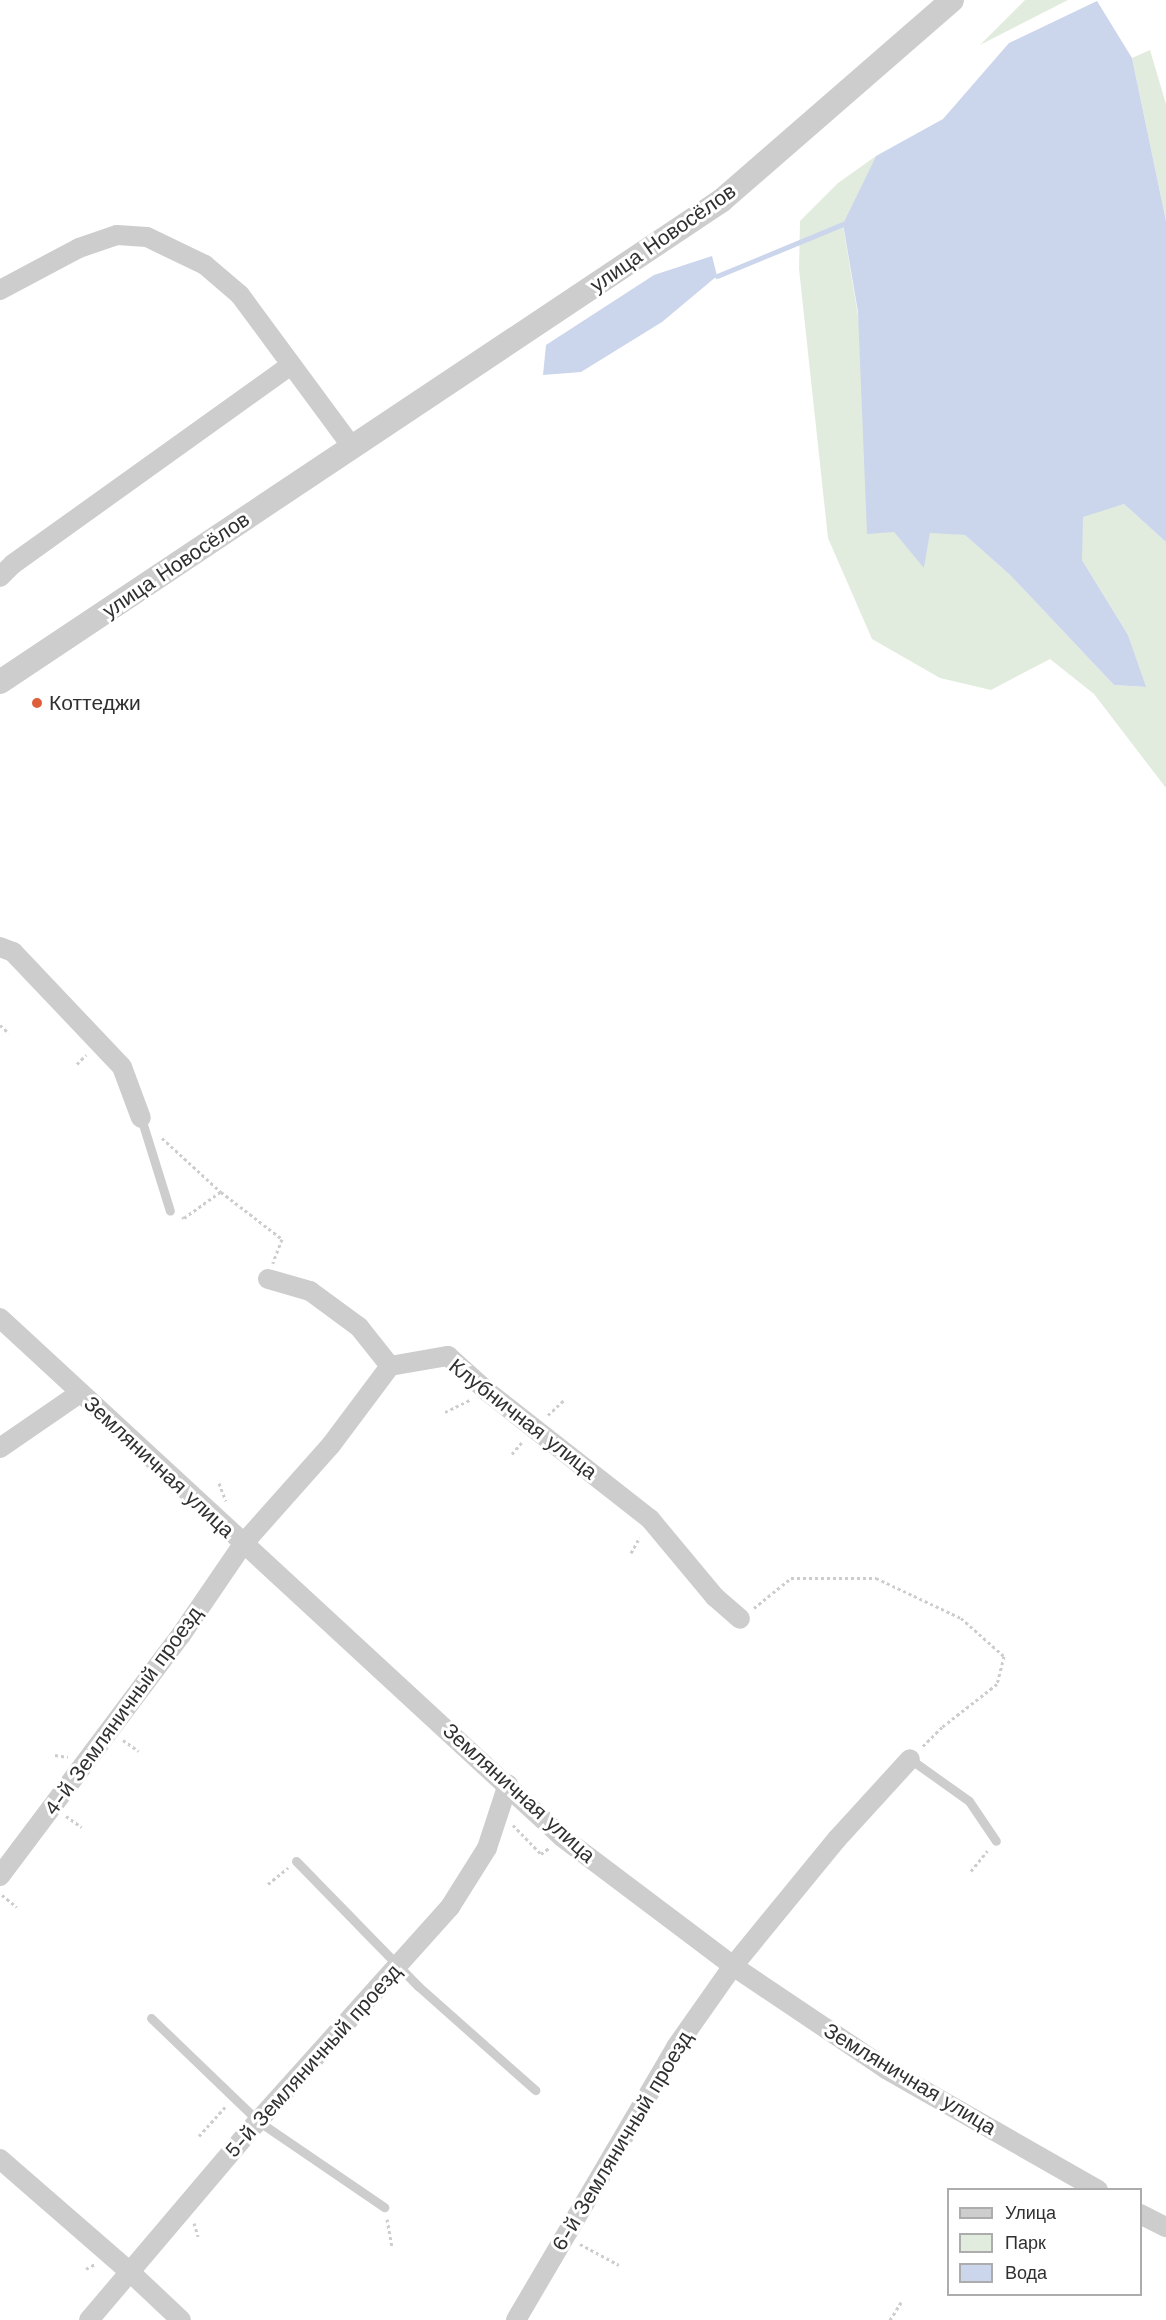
<!DOCTYPE html>
<html>
<head>
<meta charset="utf-8">
<style>
	body { margin:0 }
	#map { position:relative; width:1166px; height:2320px; overflow:hidden; background:#fff; font-family:"Work Sans",sans-serif }
	div>[style] { position:absolute }
	.green>* { inset:0; background:#e2ecde }
	.water>* { inset:0; background:#cbd5eb }
	.stream>* { height:5px; margin:-2.5px; padding:0 2.5px; transform-origin:2.5px; border-radius:2.5px; background:#cbd5eb }
	.path>* { height:3px; margin-top:-1.5px; transform-origin:0; background:repeating-linear-gradient(90deg,#cdcdcd 0 3px,transparent 0 6px) }
	.service>* { height:9px; margin:-4.5px; padding:0 4.5px; transform-origin:4.5px; border-radius:4.5px; background:#cdcdcd }
	.minor>* { height:20px; margin:-10px; padding:0 10px; transform-origin:10px; border-radius:10px; background:#cdcdcd }
	.tertiary>* { height:24px; margin:-12px; padding:0 12px; transform-origin:12px; border-radius:12px; background:#cdcdcd }
	.dots>* { width:16px; height:16px; translate:-50% -50%; box-sizing:border-box; border:3px solid #fff; border-radius:50% }
	span { translate:-50% -50%; white-space:nowrap; text-align:center; line-height:1.15; -webkit-text-stroke:6px #fff; paint-order:stroke }
	.street-label { font-size:21px; color:#303030 }
	.poi-label { font-size:21px; color:#303030 }
	.left { translate:0 -50%; text-align:left }
	.legend { position:absolute; left:947px; top:2188px; width:195px; height:108px; box-sizing:border-box; background:#fff; border:2px solid #acacac; margin:0; padding:8px 10px; list-style:none; font-size:18px; color:#303030 }
	.legend li { display:flex; align-items:center; gap:12px; height:30px }
	.legend b { width:30px; border:2px solid #acacac }
</style>
</head>
<body>
<div id="map">
	<div class="green">
		<div style="clip-path:polygon(1025px 0,1068px 0,980px 45px)"></div>
		<div style="clip-path:polygon(1150px 50px,1166px 104px,1166px 221px,1132px 58px)"></div>
		<div style="clip-path:polygon(876px 156px,843px 225px,894px 532px,924px 567px,930px 532px,965px 535px,1010px 575px,1114px 685px,1145px 687px,1128px 635px,1082px 560px,1082px 516px,1124px 504px,1166px 542px,1166px 788px,1094px 694px,1050px 659px,991px 690px,940px 678px,872px 639px,828px 538px,799px 269px,800px 221px,838px 183px)"></div>
	</div>
	<div class="water">
		<div style="clip-path:polygon(1097px 1px,1132px 58px,1166px 221px,1166px 542px,1124px 504px,1083px 517px,1082px 560px,1128px 635px,1146px 687px,1114px 685px,1010px 575px,965px 535px,930px 533px,924px 568px,894px 532px,867px 534px,858px 312px,843px 224px,876px 156px,943px 119px,1009px 43px)"></div>
		<div style="clip-path:polygon(712px 256px,717px 276px,662px 322px,581px 372px,543px 375px,546px 345px,654px 275px)"></div>
	</div>
	<div class="stream">
		<div style="left:717px;top:276px;width:136px;rotate:-22.4deg"></div>
	</div>
	<div class="path">
		<div style="left:0;top:1025px;width:12px;rotate:42deg"></div>
		<div style="left:77px;top:1064px;width:13px;rotate:-45deg"></div>
		<div style="left:162px;top:1138px;width:80px;rotate:42.5deg"></div>
		<div style="left:221px;top:1192px;width:77px;rotate:37.6deg"></div>
		<div style="left:282px;top:1239px;width:26px;rotate:111deg"></div>
		<div style="left:182px;top:1217px;width:2px;rotate:27deg"></div>
		<div style="left:184px;top:1218px;width:44px;rotate:-35.8deg"></div>
		<div style="left:445px;top:1412px;width:28px;rotate:-26deg"></div>
		<div style="left:548px;top:1415px;width:22px;rotate:-43deg"></div>
		<div style="left:512px;top:1454px;width:17px;rotate:-50deg"></div>
		<div style="left:219px;top:1483px;width:19px;rotate:69deg"></div>
		<div style="left:631px;top:1553px;width:18px;rotate:-61deg"></div>
		<div style="left:754px;top:1608px;width:48px;rotate:-39deg"></div>
		<div style="left:791px;top:1578px;width:85px"></div>
		<div style="left:876px;top:1578px;width:94px;rotate:25.2deg"></div>
		<div style="left:961px;top:1618px;width:57px;rotate:41.5deg"></div>
		<div style="left:1004px;top:1656px;width:29px;rotate:104deg"></div>
		<div style="left:997px;top:1684px;width:70px;rotate:142deg"></div>
		<div style="left:942px;top:1727px;width:28px;rotate:135deg"></div>
		<div style="left:123px;top:1740px;width:19px;rotate:35deg"></div>
		<div style="left:55px;top:1755px;width:13px;rotate:9deg"></div>
		<div style="left:66px;top:1816px;width:19px;rotate:35deg"></div>
		<div style="left:513px;top:1825px;width:40px;rotate:46deg"></div>
		<div style="left:541px;top:1854px;width:10px;rotate:-37deg"></div>
		<div style="left:971px;top:1871px;width:26px;rotate:-51deg"></div>
		<div style="left:268px;top:1884px;width:26px;rotate:-39deg"></div>
		<div style="left:2px;top:1895px;width:19px;rotate:39deg"></div>
		<div style="left:199px;top:2136px;width:40px;rotate:-48deg"></div>
		<div style="left:387px;top:2219px;width:27px;rotate:80deg"></div>
		<div style="left:194px;top:2223px;width:14px;rotate:73deg"></div>
		<div style="left:580px;top:2244px;width:44px;rotate:28.3deg"></div>
		<div style="left:86px;top:2269px;width:10px;rotate:-29deg"></div>
		<div style="left:890px;top:2320px;width:22px;rotate:-58deg"></div>
	</div>
	<div class="service">
		<div style="left:141px;top:1118px;width:97px;rotate:72.7deg"></div>
		<div style="left:910px;top:1759px;width:72px;rotate:35.4deg"></div>
		<div style="left:969px;top:1801px;width:48px;rotate:56deg"></div>
		<div style="left:296px;top:1861px;width:175px;rotate:45.7deg"></div>
		<div style="left:418px;top:1986px;width:157px;rotate:41.6deg"></div>
		<div style="left:151px;top:2018px;width:149px;rotate:43.9deg"></div>
		<div style="left:258px;top:2121px;width:153px;rotate:34.3deg"></div>
	</div>
	<div class="minor">
		<div style="left:0;top:290px;width:89px;rotate:-28deg"></div>
		<div style="left:79px;top:248px;width:40px;rotate:-18.9deg"></div>
		<div style="left:117px;top:235px;width:30px;rotate:4deg"></div>
		<div style="left:147px;top:237px;width:64px;rotate:25.8deg"></div>
		<div style="left:205px;top:265px;width:46px;rotate:40.6deg"></div>
		<div style="left:240px;top:295px;width:190px;rotate:53.6deg"></div>
		<div style="left:0;top:577px;width:18px;rotate:-45deg"></div>
		<div style="left:13px;top:564px;width:342px;rotate:-35.6deg"></div>
		<div style="left:0;top:947px;width:14px;rotate:21deg"></div>
		<div style="left:13px;top:952px;width:158px;rotate:46.5deg"></div>
		<div style="left:122px;top:1067px;width:54px;rotate:69.6deg"></div>
		<div style="left:268px;top:1279px;width:44px;rotate:15.9deg"></div>
		<div style="left:310px;top:1291px;width:61px;rotate:36.3deg"></div>
		<div style="left:359px;top:1327px;width:50px;rotate:51.5deg"></div>
		<div style="left:0;top:1318px;width:765px;rotate:42.72deg"></div>
		<div style="left:562px;top:1837px;width:214px;rotate:37deg"></div>
		<div style="left:733px;top:1966px;width:184px;rotate:33.9deg"></div>
		<div style="left:886px;top:2069px;width:244px;rotate:29.7deg"></div>
		<div style="left:390px;top:1366px;width:59px;rotate:-9.8deg"></div>
		<div style="left:448px;top:1356px;width:54px;rotate:42deg"></div>
		<div style="left:488px;top:1392px;width:206px;rotate:38.1deg"></div>
		<div style="left:650px;top:1519px;width:102px;rotate:50.2deg"></div>
		<div style="left:715px;top:1597px;width:33px;rotate:41deg"></div>
		<div style="left:0;top:1448px;width:97px;rotate:-34.5deg"></div>
		<div style="left:0;top:1876px;width:301px;rotate:-53.1deg"></div>
		<div style="left:181px;top:1635px;width:110px;rotate:-55.7deg"></div>
		<div style="left:243px;top:1544px;width:132px;rotate:-48.4deg"></div>
		<div style="left:331px;top:1445px;width:99px;rotate:-53.2deg"></div>
		<div style="left:0;top:2159px;width:172px;rotate:41deg"></div>
		<div style="left:130px;top:2272px;width:70px;rotate:43.3deg"></div>
		<div style="left:1140px;top:2214px;width:29px;rotate:27deg"></div>
		<div style="left:89px;top:2320px;width:261px;rotate:-49.7deg"></div>
		<div style="left:258px;top:2121px;width:288px;rotate:-48.1deg"></div>
		<div style="left:450px;top:1907px;width:70px;rotate:-57.9deg"></div>
		<div style="left:487px;top:1848px;width:67px;rotate:-71.8deg"></div>
		<div style="left:516px;top:2320px;width:316px;rotate:-59.6deg"></div>
		<div style="left:676px;top:2047px;width:99px;rotate:-54.9deg"></div>
		<div style="left:733px;top:1966px;width:164px;rotate:-50.7deg"></div>
		<div style="left:837px;top:1839px;width:108px;rotate:-47.6deg"></div>
	</div>
	<div class="tertiary">
		<div style="left:0;top:682px;width:867px;rotate:-33.71deg"></div>
		<div style="left:721px;top:201px;width:306px;rotate:-41deg"></div>
	</div>
	<div class="dots">
		<div style="left:37px;top:703px;background:#df5e3a"></div>
	</div>
	<div class="street-label">
		<span style="left:663px;top:238px;rotate:-35deg">улица Новосёлов</span>
		<span style="left:176px;top:565px;rotate:-34deg">улица Новосёлов</span>
		<span style="left:523px;top:1419px;rotate:38deg">Клубничная улица</span>
		<span style="left:159px;top:1467px;rotate:43deg">Земляничная улица</span>
		<span style="left:123px;top:1711px;rotate:-54deg">4-й Земляничный проезд</span>
		<span style="left:519px;top:1793px;rotate:42deg">Земляничная улица</span>
		<span style="left:313px;top:2061px;rotate:-48deg">5-й Земляничный проезд</span>
		<span style="left:910px;top:2079px;rotate:31deg">Земляничная улица</span>
		<span style="left:622px;top:2141px;rotate:-59deg">6-й Земляничный проезд</span>
	</div>
	<div class="poi-label">
		<span class="left" style="left:49px;top:703px">Коттеджи</span>
	</div>
	<ul class="legend">
	<li><b style="height:8px;background:#cdcdcd"></b>Улица</li>
	<li><b style="height:16px;background:#e2ecde"></b>Парк</li>
	<li><b style="height:16px;background:#cbd5eb"></b>Вода</li>
	</ul>
</div>
</body>
</html>
